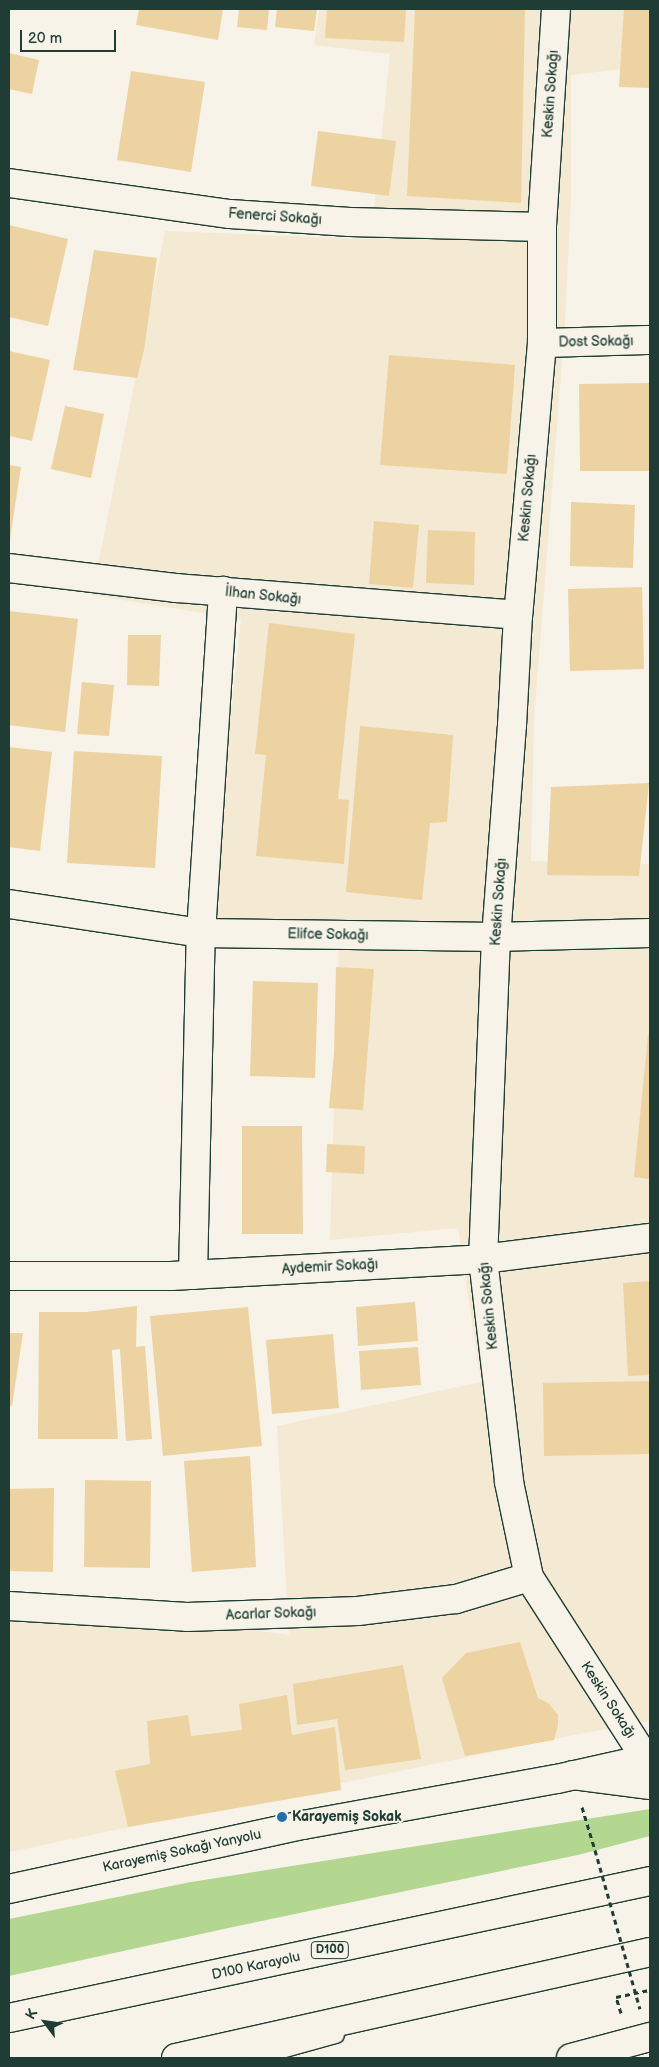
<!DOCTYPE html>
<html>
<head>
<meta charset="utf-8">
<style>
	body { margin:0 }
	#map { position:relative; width:659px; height:2067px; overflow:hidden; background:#f7f3e8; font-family:"Balsamiq Sans",sans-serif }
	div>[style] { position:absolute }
	.built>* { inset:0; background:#f4e9d3 }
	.green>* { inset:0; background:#b3d791 }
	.building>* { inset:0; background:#ecd3a1 }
	.path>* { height:3px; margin-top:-1.5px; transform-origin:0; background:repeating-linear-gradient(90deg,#1f3d34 0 5px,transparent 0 9px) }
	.roads { filter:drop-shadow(1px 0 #1f3d34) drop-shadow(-1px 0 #1f3d34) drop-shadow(0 1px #1f3d34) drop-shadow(0 -1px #1f3d34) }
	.lane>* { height:16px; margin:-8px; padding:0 8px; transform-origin:8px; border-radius:8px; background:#f7f3e8 }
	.street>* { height:28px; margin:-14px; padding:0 14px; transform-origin:14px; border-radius:14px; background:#f7f3e8 }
	.secondary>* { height:28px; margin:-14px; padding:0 14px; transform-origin:14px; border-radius:14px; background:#f7f3e8 }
	.highway>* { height:28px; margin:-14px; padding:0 14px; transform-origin:14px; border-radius:14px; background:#f7f3e8 }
	.path-bridge>* { height:3px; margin-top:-1.5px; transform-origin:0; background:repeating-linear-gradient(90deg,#1f3d34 0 5px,transparent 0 9px) }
	.dots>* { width:14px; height:14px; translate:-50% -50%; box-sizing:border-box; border:2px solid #f7f3e8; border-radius:50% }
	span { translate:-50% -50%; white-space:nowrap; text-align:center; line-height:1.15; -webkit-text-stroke:4px #f7f3e8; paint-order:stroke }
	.shield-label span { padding:1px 4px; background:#f7f3e8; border:1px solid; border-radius:4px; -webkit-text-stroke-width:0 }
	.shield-label { font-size:12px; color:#1f3d34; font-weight:700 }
	.street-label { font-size:14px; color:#1f3d34 }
	.poi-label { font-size:14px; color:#1f3d34; font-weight:700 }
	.left { translate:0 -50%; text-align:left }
	.frame { position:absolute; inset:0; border:10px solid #1f3d34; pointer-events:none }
	.north { position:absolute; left:20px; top:1997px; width:50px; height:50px; -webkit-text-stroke:4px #f7f3e8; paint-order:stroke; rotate:301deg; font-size:14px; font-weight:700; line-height:20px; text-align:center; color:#1f3d34 }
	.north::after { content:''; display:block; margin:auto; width:18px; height:22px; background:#1f3d34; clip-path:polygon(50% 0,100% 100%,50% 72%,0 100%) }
	.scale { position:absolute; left:20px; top:30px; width:96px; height:22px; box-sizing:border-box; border:2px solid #1f3d34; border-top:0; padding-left:6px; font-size:15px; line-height:18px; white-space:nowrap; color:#1f3d34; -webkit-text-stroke:4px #f7f3e8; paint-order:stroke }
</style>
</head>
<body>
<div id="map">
	<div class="built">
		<div style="clip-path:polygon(319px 9px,650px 9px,650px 66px,571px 75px,571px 197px,565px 324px,534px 720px,531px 861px,650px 864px,650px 1721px,584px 1733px,9px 1852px,9px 1620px,231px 1627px,289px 1635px,277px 1426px,481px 1382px,458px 1228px,330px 1240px,339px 942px,208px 931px,241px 619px,92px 595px,165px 231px,371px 239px,390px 54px,314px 45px)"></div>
	</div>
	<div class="green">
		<div style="clip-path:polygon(650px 1809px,650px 1836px,578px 1855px,233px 1927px,9px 1976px,9px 1919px,191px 1882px)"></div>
	</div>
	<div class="building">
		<div style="clip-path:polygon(139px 9px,223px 9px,218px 40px,136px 25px)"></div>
		<div style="clip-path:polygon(239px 9px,269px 9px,267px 30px,237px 27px)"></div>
		<div style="clip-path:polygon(277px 9px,317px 9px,314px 31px,275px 27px)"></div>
		<div style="clip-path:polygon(327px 9px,406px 9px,404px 42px,325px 38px)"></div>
		<div style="clip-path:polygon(415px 9px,525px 9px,521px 203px,407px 196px)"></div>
		<div style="clip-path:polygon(624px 9px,650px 9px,650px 88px,619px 87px)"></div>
		<div style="clip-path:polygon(9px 53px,39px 60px,32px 94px,9px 89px)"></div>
		<div style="clip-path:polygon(131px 71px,205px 82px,191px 172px,117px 160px)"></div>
		<div style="clip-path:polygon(318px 131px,396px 141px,389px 196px,311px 186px)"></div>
		<div style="clip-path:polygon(9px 225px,68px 239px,48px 326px,9px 317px)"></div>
		<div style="clip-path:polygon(94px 250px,157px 258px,144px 350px,137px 378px,73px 370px)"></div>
		<div style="clip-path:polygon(9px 351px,50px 360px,32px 441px,9px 436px)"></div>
		<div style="clip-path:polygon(389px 355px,515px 365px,507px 474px,380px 465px)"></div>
		<div style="clip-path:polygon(650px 383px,650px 471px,580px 471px,579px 384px)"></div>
		<div style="clip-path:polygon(65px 406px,104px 414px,91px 478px,51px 469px)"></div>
		<div style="clip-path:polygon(9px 465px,21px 467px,10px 539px,9px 539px)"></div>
		<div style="clip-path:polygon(571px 502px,635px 505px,633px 568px,570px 566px)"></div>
		<div style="clip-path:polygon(374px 521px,419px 525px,413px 588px,369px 584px)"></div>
		<div style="clip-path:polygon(428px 530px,475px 532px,474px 585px,426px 583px)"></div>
		<div style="clip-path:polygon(642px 587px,644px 669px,570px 671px,568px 589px)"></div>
		<div style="clip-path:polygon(9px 611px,78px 619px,65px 732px,9px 725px)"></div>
		<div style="clip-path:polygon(269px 623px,355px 634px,338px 799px,349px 800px,344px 864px,256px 856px,266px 755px,255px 754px)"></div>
		<div style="clip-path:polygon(128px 635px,161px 635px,159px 686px,127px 685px)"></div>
		<div style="clip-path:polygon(82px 682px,114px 685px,109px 736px,77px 734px)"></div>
		<div style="clip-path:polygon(360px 726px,453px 735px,447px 822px,430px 823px,422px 900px,346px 892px)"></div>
		<div style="clip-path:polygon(9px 747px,52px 752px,40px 851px,9px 847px)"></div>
		<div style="clip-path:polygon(74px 751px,162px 756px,155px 868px,67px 863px)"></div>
		<div style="clip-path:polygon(649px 783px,639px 876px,547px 875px,551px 787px)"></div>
		<div style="clip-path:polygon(336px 967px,374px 969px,363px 1110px,329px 1108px,334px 1053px)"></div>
		<div style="clip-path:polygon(253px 981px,318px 983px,315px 1078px,250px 1076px)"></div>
		<div style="clip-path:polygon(648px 1035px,650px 1036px,650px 1179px,634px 1177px)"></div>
		<div style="clip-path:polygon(242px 1126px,302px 1126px,303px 1234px,242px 1234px)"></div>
		<div style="clip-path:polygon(327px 1144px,365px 1146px,364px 1174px,326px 1172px)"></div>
		<div style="clip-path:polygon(650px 1281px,650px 1375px,628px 1376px,623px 1283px)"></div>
		<div style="clip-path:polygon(415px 1302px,418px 1341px,358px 1346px,356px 1307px)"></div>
		<div style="clip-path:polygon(137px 1306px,136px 1347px,145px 1346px,152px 1439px,126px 1441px,120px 1349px,112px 1350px,118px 1439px,38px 1439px,39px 1312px,86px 1312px)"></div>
		<div style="clip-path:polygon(248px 1307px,262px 1446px,163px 1456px,150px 1316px)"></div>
		<div style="clip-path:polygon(9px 1333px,23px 1333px,12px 1406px,9px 1405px)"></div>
		<div style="clip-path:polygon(333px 1334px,339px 1408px,272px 1414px,266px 1340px)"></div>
		<div style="clip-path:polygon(418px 1347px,421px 1385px,361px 1390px,359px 1351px)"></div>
		<div style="clip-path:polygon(650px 1381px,650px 1454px,544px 1456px,543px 1383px)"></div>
		<div style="clip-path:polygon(250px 1456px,256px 1567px,192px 1572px,184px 1461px)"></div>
		<div style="clip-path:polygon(85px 1480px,151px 1481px,150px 1568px,84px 1567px)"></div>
		<div style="clip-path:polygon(54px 1488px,53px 1572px,9px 1571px,9px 1489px)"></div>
		<div style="clip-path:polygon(520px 1642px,538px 1698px,548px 1703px,558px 1715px,558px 1725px,554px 1740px,465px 1756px,442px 1678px,466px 1653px)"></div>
		<div style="clip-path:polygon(403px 1665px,421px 1759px,345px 1770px,337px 1719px,297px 1725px,293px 1684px)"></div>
		<div style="clip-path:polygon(287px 1695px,292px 1735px,335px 1727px,341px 1790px,128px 1827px,115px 1771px,150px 1764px,147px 1721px,188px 1715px,191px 1736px,242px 1730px,239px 1704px)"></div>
	</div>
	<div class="path">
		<div style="left:582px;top:1807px;width:45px;rotate:73.2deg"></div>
		<div style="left:621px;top:2013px;width:17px;rotate:-107deg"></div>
		<div style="left:616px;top:1997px;width:35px;rotate:-12deg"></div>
	</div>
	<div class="roads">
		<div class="lane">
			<div style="left:253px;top:2058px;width:86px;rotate:-15.5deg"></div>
		</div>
		<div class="street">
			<div style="left:556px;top:9px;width:218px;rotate:93.7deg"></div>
			<div style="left:542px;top:227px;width:116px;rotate:90deg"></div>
			<div style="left:542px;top:343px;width:273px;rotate:95deg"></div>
			<div style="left:518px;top:615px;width:110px;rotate:93.1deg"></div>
			<div style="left:512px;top:725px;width:213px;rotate:94.3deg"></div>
			<div style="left:496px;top:937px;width:322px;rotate:92.3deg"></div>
			<div style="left:483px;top:1259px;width:225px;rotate:83.3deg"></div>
			<div style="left:509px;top:1482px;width:97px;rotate:78.1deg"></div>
			<div style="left:529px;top:1577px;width:216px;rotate:57.3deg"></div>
			<div style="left:9px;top:183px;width:223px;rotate:8deg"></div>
			<div style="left:230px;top:214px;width:120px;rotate:3.8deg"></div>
			<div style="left:350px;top:222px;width:192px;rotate:1.5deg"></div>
			<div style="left:542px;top:343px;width:108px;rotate:-1.6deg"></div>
			<div style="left:9px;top:568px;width:168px;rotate:6.8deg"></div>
			<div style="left:176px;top:588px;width:343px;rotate:4.5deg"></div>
			<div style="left:9px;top:904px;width:194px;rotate:8.6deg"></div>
			<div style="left:201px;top:933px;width:295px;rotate:0.8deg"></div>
			<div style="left:496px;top:937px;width:154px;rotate:-1.5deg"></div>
			<div style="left:193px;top:1275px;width:342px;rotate:-88.7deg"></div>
			<div style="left:201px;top:933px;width:343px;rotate:-86.3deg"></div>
			<div style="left:9px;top:1276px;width:162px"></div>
			<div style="left:171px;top:1276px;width:312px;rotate:-3.1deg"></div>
			<div style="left:483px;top:1259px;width:168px;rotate:-7.2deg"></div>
			<div style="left:9px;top:1606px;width:178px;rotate:3.5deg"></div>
			<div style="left:187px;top:1617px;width:171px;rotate:-2deg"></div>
			<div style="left:358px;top:1611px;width:99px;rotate:-7deg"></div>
			<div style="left:456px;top:1599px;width:76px;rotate:-16.8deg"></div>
		</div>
		<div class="secondary">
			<div style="left:9px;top:1889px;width:301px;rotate:-12.3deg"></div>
			<div style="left:303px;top:1825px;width:258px;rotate:-10.3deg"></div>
			<div style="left:557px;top:1779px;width:95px;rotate:-12.7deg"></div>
			<div style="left:571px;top:2058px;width:82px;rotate:-14.9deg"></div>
		</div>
		<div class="highway">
			<div style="left:573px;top:1775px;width:78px;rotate:7.4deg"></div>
			<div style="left:9px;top:2018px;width:655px;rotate:-12.06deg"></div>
			<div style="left:176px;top:2058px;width:486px;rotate:-12.6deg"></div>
		</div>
	</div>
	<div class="path-bridge">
		<div style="left:595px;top:1850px;width:165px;rotate:74.2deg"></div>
	</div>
	<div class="dots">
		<div style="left:282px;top:1817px;background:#1f6fb2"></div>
	</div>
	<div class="shield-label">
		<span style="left:330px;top:1950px">D100</span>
	</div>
	<div class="street-label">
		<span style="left:551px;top:94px;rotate:-86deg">Keskin Sokağı</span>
		<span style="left:275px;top:217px;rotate:4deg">Fenerci Sokağı</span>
		<span style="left:596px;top:342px;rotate:-1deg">Dost Sokağı</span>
		<span style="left:528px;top:498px;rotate:-85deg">Keskin Sokağı</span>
		<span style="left:263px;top:596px;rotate:6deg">İlhan Sokağı</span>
		<span style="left:499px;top:902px;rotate:-86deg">Keskin Sokağı</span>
		<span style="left:328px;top:935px;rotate:1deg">Elifce Sokağı</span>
		<span style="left:330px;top:1267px;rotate:-3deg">Aydemir Sokağı</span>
		<span style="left:489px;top:1306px;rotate:-96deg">Keskin Sokağı</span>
		<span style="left:271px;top:1614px;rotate:-2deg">Acarlar Sokağı</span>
		<span style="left:608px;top:1700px;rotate:57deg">Keskin Sokağı</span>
		<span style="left:182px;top:1851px;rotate:-12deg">Karayemiş Sokağı Yanyolu</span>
		<span style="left:256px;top:1966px;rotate:-12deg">D100 Karayolu</span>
	</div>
	<div class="poi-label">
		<span class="left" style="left:292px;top:1817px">Karayemiş Sokak</span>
	</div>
	<div class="frame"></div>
	<div class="north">K</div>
	<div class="scale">20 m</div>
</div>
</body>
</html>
